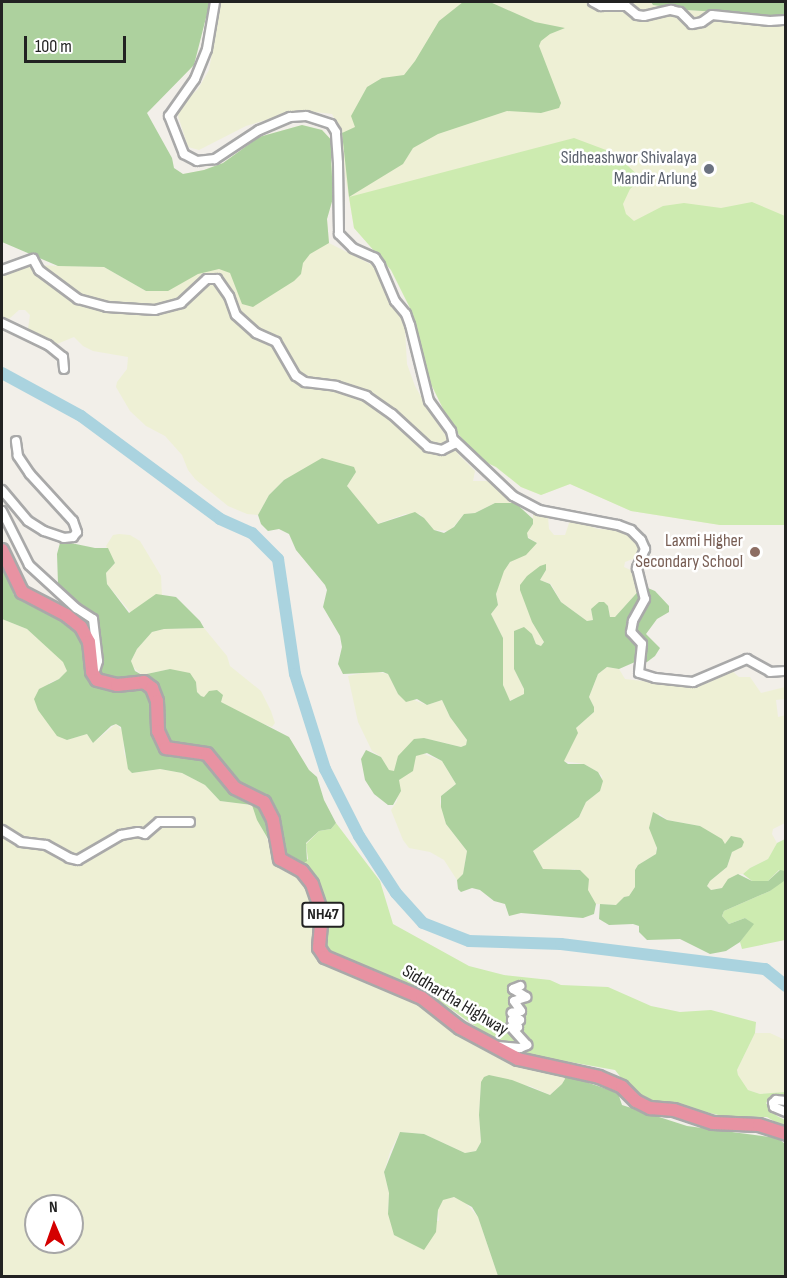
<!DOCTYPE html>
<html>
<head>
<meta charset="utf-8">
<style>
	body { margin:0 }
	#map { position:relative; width:787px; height:1278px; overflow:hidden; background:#f2efe9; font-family:"Sofia Sans Condensed",sans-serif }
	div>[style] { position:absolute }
	.farmland>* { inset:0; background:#eef0d5 }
	.grass>* { inset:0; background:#cdebb0 }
	.forest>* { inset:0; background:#add19e }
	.river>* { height:12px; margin:-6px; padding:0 6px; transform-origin:6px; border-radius:6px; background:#aad3df }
	.roads { filter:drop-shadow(2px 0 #a9a9a9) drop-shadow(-2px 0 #a9a9a9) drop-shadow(0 2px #a9a9a9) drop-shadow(0 -2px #a9a9a9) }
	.minor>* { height:8px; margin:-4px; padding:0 4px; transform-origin:4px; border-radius:4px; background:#fff }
	.highway>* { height:12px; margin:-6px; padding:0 6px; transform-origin:6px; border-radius:6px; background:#e892a2 }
	.dots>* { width:16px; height:16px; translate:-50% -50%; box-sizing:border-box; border:3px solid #fff; border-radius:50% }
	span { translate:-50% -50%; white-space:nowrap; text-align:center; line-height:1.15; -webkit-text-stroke:5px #fff; paint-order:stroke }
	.shield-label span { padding:2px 4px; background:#fff; border:2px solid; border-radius:4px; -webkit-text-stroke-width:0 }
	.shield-label { font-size:16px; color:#222; font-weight:700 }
	.worship-label { font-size:18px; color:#5b616d }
	.right { translate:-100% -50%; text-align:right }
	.education-label { font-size:18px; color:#785e54 }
	.street-label { font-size:18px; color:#222 }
	.frame { position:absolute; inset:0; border:3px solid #222; pointer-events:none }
	.north { position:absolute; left:24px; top:1194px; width:60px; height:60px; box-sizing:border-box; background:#fff; border:2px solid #a7a7a7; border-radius:50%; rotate:358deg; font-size:16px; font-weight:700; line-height:24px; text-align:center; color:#222 }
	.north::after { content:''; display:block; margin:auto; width:21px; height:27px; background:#d40000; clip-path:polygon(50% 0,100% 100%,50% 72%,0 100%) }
	.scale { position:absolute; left:24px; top:36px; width:102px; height:27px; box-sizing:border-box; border:3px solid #222; border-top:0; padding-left:8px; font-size:18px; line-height:21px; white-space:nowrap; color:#222; -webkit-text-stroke:4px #fff; paint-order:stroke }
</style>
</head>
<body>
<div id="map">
	<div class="farmland">
		<div style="clip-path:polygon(221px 2px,651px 2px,653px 5px,686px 10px,785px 16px,785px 525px,720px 525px,631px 511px,570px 484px,541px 495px,521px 487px,496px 467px,477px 458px,450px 423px,431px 384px,410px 308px,391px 270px,354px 228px,345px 175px,342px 133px,332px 114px,299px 110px,246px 126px,199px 150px,188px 147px,178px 116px,181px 105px,198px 89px,209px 70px)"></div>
		<div style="clip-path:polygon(302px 125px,322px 130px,336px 145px,331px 155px,333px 198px,327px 219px,329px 243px,372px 265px,379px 276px,389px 302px,401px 314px,405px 330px,407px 364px,415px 386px,432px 416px,459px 455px,475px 471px,473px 481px,487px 481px,512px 500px,512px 503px,495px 503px,475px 513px,464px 514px,450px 531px,434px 530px,420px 514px,405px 514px,377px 524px,347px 486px,356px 472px,295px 475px,284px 480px,269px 495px,258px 515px,247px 514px,228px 506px,195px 479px,188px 470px,182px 455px,165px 436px,146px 426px,130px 411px,116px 387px,117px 382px,127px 369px,128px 357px,93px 351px,83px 346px,74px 337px,57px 344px,28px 329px,30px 315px,25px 310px,19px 310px,9px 319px,2px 317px,2px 273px,11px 273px,30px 265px,104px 267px,146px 291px,174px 169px,183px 174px,204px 170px,223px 163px,259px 137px)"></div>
		<div style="clip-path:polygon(538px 513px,548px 517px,549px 529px,554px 535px,565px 535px,569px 523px,575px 521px,598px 529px,620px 530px,637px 539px,640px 546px,638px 557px,625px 562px,624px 567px,635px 572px,643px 586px,615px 617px,610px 617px,608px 606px,591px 609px,593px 620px,587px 621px,561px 602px,551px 584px,540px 580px,546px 570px,540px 566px,532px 622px,544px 641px,541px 646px,536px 644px,532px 634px,514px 631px,514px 669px,524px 689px,524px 695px,509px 701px,503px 685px,503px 638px,491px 614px,498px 605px,496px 594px,503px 571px,510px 562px,537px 543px,528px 537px,526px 532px,533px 524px,533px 514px)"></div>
		<div style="clip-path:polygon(119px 534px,130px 535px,140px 541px,161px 576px,162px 597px,156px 595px,132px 614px,107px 584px,106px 573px,115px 563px,106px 546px,113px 535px)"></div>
		<div style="clip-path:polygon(evenodd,2px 619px,27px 629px,64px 662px,68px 671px,59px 679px,49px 683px,67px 740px,87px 734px,93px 743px,116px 724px,123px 731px,124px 753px,132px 773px,160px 769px,182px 773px,205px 785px,220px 801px,252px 805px,276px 859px,308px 884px,314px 905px,313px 937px,319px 961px,339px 967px,432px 1008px,439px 1017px,563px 1074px,565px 1079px,562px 1084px,550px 1095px,530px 1086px,481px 1082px,479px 1115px,481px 1142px,476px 1151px,465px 1153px,424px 1134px,400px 1132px,390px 1152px,384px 1172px,389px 1193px,388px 1214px,439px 1221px,438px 1210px,443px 1199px,453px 1197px,464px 1201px,478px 1217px,498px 1276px,2px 1276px,2px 619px,36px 1206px,72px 1206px,72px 1242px,36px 1242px,36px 1206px)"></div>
		<div style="clip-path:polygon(204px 628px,227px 656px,230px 666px,261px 691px,271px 711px,275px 723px,272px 727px,248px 718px,221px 702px,201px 696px,197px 692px,196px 682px,170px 669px,142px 675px,132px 666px,131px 661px,137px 649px,152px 632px,164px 629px)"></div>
		<div style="clip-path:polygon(607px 667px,619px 669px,625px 679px,678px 685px,708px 683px,731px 670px,739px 677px,750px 677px,761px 693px,785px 687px,785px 699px,776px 700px,778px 717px,786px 715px,785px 823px,773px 829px,772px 834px,777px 843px,768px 859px,750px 868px,743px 874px,738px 874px,722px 888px,711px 890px,707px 886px,710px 881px,727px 867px,732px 852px,729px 841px,725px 844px,700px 826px,667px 820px,659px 813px,656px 854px,638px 865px,635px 870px,635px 887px,629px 896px,624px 897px,617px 905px,596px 904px,575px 869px,554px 872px,543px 869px,533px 851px,579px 817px,586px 802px,600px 791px,602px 776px,598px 772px,584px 764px,563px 761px,576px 728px,594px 712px,594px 707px,589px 697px,598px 674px)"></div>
		<div style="clip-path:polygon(372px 671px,388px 674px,398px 694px,427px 705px,442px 700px,450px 717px,467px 740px,466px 745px,461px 747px,424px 738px,394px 771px,389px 771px,381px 757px,372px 751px,358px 722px,348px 676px)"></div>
		<div style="clip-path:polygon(421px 753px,442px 761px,456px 784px,441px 796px,440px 802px,446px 824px,467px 851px,463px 874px,457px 880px,444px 860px,430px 852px,409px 848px,403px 840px,391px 810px,397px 801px,399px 780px,416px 756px)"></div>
		<div style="clip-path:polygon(755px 1033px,770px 1033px,785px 1040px,785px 1092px,760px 1094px,748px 1090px,738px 1076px,737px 1070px)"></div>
	</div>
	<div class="grass">
		<div style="clip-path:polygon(574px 138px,614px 153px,642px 179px,630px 189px,623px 204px,626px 214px,634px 221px,663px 206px,684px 203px,721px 208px,752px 202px,785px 216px,785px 525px,720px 525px,631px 511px,570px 484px,541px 495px,521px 487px,496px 467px,477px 458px,450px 423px,431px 384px,410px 308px,391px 270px,354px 228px,349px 197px)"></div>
		<div style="clip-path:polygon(336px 823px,380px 881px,393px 924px,469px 966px,504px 975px,550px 980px,561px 985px,608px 987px,651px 1006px,680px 1012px,711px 1010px,756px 1022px,755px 1033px,737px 1070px,738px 1075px,748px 1090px,760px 1094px,785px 1092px,785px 1096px,769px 1099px,766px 1103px,777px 1116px,785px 1120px,785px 1128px,767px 1117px,723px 1116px,643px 1098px,633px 1093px,615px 1070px,536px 1056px,502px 1045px,448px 1007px,422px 998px,387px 976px,361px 965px,344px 963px,331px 955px,325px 946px,314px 878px,302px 864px,308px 859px,306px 844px,319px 831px,331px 829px)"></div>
		<div style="clip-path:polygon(785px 839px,785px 873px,779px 870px,768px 881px,752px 881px,743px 874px,750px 868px,768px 859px,777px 843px)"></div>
		<div style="clip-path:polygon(785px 878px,785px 940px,742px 949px,740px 942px,753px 924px,745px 918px,729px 924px,722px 916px,724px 911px,770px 891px)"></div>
	</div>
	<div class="forest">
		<div style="clip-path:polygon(2px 2px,210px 2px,194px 65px,147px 113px,172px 158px,174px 168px,183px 174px,204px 170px,223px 163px,259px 137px,302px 125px,322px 130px,336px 145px,331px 155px,333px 198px,327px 219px,329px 243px,310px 254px,303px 263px,301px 274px,294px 281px,253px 307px,242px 304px,230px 273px,219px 269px,198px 274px,168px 291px,146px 291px,104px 267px,58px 266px,2px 242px)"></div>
		<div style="clip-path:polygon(463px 2px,490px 2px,535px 22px,565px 28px,550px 34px,541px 41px,539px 46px,561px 103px,559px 108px,541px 113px,507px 111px,438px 134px,413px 148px,403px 164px,349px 197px,342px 133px,355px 127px,351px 116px,367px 87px,382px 78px,404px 75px,415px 61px,439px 21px)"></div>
		<div style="clip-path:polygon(651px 2px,785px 2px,785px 16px,686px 10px,653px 5px)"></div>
		<div style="clip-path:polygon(322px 458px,354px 467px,356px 472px,347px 486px,378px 524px,415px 512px,424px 518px,434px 530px,444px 533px,454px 527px,464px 514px,475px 513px,495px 503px,512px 503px,512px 500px,533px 519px,533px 524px,527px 533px,528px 538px,537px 543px,526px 555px,510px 562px,504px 571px,496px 594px,498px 605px,491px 614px,503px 638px,503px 685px,510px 701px,524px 694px,524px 689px,514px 669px,514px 631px,524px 627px,532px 634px,536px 644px,541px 646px,544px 642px,532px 622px,520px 590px,520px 585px,527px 576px,540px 566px,546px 564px,546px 570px,540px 580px,550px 584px,561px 602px,587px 621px,593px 620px,591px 609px,599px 602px,604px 602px,608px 606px,610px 617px,615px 617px,643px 586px,655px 591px,669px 606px,669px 612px,657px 619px,646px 634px,660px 648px,655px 656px,647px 662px,635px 662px,619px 669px,607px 667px,598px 674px,589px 697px,594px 707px,594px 712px,576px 728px,578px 733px,564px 761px,568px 764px,584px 764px,598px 772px,603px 781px,600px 791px,586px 802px,579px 817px,533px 851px,543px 869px,580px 870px,589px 879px,588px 890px,596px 904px,594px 914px,583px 918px,521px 913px,509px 916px,505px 904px,494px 901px,480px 890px,472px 888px,461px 892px,458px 889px,457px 880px,463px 874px,467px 851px,446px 824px,441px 807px,441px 796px,456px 784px,442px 761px,427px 753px,416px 756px,413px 771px,399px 780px,401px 791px,393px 805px,388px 805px,374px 794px,365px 780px,361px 759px,366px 750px,381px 757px,389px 770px,394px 771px,398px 756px,414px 739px,424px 738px,461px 747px,466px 745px,467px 740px,450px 717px,442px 700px,427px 705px,417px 699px,406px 702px,398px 694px,388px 674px,383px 672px,343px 674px,338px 664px,342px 647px,340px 636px,323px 607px,327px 590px,325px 585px,296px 550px,289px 534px,279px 529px,268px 531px,261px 524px,258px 515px,269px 495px,284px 480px)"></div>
		<div style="clip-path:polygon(66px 542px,95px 548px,108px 548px,115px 563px,106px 573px,107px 584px,129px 613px,156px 594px,176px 597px,200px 621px,204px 628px,164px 629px,152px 632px,137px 649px,131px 661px,135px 671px,142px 675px,170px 669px,190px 673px,196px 682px,197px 692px,201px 696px,204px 697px,209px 691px,217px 690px,223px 695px,221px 702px,289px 737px,309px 770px,317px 777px,324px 800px,336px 823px,331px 829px,319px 831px,306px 843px,307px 861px,302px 864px,288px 858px,274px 835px,271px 844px,257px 820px,252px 805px,220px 801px,205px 785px,182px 773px,160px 769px,132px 773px,128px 769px,121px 727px,116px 724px,111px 726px,93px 743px,87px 734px,67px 740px,57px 736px,38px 710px,34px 699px,39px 689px,59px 679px,67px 671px,63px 662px,27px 629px,2px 619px,2px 558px,14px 595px,20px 595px,76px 627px,84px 641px,89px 677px,95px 686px,118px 688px,102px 678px,95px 667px,92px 647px,101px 633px,95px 616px,77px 607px,62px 593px,58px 584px,57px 554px,60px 543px)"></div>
		<div style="clip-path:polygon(653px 812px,667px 820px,700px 826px,722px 839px,725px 844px,731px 836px,741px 838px,744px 842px,742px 847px,732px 852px,727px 867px,710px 881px,707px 886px,711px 890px,722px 888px,728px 879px,738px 874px,752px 881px,768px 881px,780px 870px,785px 871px,784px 881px,770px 891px,724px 911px,722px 916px,729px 924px,745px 918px,754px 924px,740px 942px,726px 951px,710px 954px,680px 939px,647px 940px,639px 932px,639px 926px,633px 924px,609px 925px,599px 919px,600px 904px,616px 905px,624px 897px,629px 896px,635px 887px,635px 870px,638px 865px,656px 854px,657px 848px,649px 828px)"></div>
		<div style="clip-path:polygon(563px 1074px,618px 1093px,622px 1105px,687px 1126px,778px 1138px,785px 1144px,785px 1276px,498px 1276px,478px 1217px,472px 1207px,454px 1197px,443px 1200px,438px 1210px,436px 1232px,424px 1250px,394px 1235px,388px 1214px,389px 1193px,384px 1172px,400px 1132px,424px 1134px,465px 1153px,476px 1151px,481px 1142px,479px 1115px,481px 1082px,484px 1077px,489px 1075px,512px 1080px,550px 1095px,562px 1084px,565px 1079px)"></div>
	</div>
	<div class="river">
		<div style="left:2px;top:373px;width:90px;rotate:28.6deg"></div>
		<div style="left:81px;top:416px;width:173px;rotate:36.5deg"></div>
		<div style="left:220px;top:519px;width:35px;rotate:24deg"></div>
		<div style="left:252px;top:533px;width:37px;rotate:45deg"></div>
		<div style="left:278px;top:559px;width:116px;rotate:81.6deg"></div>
		<div style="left:295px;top:674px;width:100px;rotate:72.5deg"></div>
		<div style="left:325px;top:769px;width:75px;rotate:63.1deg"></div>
		<div style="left:359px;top:836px;width:68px;rotate:57deg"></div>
		<div style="left:396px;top:893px;width:40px;rotate:48deg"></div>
		<div style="left:423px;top:923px;width:49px;rotate:21.4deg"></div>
		<div style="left:469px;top:941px;width:92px;rotate:1.9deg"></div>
		<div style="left:561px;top:944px;width:206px;rotate:7deg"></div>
		<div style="left:765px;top:969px;width:27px;rotate:39deg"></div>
	</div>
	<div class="roads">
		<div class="minor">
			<div style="left:593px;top:2px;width:9px;rotate:27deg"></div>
			<div style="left:601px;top:6px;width:25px"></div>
			<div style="left:626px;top:6px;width:14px;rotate:39deg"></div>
			<div style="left:637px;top:15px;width:7px;rotate:8deg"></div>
			<div style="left:644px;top:16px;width:28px;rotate:-13deg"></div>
			<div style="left:671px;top:10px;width:9px;rotate:13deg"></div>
			<div style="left:680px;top:12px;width:17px;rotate:45deg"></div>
			<div style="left:692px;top:24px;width:10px;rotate:-11deg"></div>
			<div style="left:702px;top:22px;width:12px;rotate:-35deg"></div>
			<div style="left:712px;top:15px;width:58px;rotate:5.9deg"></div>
			<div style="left:770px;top:21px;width:16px;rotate:-4deg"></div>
			<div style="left:2px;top:270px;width:33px;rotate:-20deg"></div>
			<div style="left:33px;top:259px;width:13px;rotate:61deg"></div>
			<div style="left:39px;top:270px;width:49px;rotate:36.6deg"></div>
			<div style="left:78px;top:299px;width:30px;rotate:15deg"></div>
			<div style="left:107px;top:307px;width:48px;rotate:3.6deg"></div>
			<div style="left:155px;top:310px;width:27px;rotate:-15deg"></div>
			<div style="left:181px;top:303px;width:35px;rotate:-43deg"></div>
			<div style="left:207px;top:279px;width:10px"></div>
			<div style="left:217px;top:279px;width:21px;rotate:55deg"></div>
			<div style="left:229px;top:296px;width:20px;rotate:70deg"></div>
			<div style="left:236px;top:315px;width:27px;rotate:42deg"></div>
			<div style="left:256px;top:333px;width:22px;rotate:24deg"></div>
			<div style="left:276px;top:342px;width:39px;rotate:60deg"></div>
			<div style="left:296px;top:376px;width:11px;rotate:34deg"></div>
			<div style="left:305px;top:382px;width:31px;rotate:7deg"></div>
			<div style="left:336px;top:386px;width:32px;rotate:18deg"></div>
			<div style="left:366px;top:396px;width:32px;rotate:35deg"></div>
			<div style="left:392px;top:414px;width:49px;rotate:42.5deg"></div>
			<div style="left:428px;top:447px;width:14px;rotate:12deg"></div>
			<div style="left:442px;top:450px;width:13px;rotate:-27deg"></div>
			<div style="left:454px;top:444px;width:13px;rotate:-103deg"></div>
			<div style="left:451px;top:431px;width:37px;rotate:-126deg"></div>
			<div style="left:429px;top:401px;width:78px;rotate:-104deg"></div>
			<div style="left:410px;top:325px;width:12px;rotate:-110deg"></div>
			<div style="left:406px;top:314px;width:17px;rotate:-130deg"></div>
			<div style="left:395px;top:301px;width:39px;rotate:-113deg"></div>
			<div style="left:380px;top:265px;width:9px;rotate:-126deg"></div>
			<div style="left:375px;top:258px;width:24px;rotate:-156deg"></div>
			<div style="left:353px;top:248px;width:20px;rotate:-135deg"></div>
			<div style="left:339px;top:234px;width:71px;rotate:-90.8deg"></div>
			<div style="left:338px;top:163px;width:31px;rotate:-94deg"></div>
			<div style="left:336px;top:132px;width:9px;rotate:-122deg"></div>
			<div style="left:331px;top:124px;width:26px;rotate:-162deg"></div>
			<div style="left:306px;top:116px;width:16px;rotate:176deg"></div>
			<div style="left:290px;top:117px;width:34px;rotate:157deg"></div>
			<div style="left:259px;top:130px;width:53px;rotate:146.6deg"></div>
			<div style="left:215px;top:159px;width:18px;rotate:174deg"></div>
			<div style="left:197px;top:161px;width:15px;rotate:-152deg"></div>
			<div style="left:184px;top:154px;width:41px;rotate:-111.5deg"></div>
			<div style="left:169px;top:116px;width:45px;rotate:-54.9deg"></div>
			<div style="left:195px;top:79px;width:32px;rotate:-68deg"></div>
			<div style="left:207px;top:49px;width:48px;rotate:-80.3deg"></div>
			<div style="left:2px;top:323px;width:51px;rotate:25.6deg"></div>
			<div style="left:48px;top:345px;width:19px;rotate:39deg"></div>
			<div style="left:63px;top:357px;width:12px;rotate:85deg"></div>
			<div style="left:454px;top:440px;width:81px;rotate:43.5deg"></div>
			<div style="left:513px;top:496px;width:30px;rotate:28deg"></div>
			<div style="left:539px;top:510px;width:80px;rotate:10.8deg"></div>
			<div style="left:618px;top:525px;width:14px;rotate:21deg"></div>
			<div style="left:631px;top:530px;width:14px;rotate:45deg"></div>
			<div style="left:641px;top:540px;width:10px;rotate:66deg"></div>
			<div style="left:645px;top:549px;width:21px;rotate:113deg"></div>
			<div style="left:637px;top:568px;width:32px;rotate:76deg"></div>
			<div style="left:645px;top:599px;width:25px;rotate:119deg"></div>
			<div style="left:633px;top:621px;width:11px;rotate:100deg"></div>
			<div style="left:631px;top:632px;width:16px;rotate:47deg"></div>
			<div style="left:642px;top:644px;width:29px;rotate:96deg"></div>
			<div style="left:639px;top:673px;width:17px;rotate:17deg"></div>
			<div style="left:655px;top:678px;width:38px;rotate:6deg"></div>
			<div style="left:693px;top:682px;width:59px;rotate:-23.1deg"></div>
			<div style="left:747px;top:659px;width:26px;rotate:29deg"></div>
			<div style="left:770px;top:672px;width:16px;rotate:-4deg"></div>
			<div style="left:2px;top:490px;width:40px;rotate:50deg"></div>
			<div style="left:28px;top:521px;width:19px;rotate:32deg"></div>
			<div style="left:44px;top:531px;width:21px;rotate:19deg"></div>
			<div style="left:64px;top:538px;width:9px;rotate:-6deg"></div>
			<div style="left:73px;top:537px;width:6px;rotate:-51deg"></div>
			<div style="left:77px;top:532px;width:12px;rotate:-110deg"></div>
			<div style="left:73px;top:521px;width:64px;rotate:-132.5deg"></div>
			<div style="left:30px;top:474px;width:22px;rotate:-124deg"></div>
			<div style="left:18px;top:456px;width:15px;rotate:-98deg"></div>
			<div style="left:2px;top:511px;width:60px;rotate:63.4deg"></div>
			<div style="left:29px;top:565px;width:64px;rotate:42.5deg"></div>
			<div style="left:76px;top:608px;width:20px;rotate:33deg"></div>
			<div style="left:93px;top:619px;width:42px;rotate:83.2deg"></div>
			<div style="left:98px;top:661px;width:14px;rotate:107deg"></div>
			<div style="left:2px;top:830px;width:22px;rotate:32deg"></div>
			<div style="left:21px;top:842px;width:25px;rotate:7deg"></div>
			<div style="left:46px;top:845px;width:26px;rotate:29deg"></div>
			<div style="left:69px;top:858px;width:9px;rotate:13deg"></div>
			<div style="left:78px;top:860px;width:50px;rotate:-30.2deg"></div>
			<div style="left:121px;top:835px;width:17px;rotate:-10deg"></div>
			<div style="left:138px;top:832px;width:7px;rotate:16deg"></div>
			<div style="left:145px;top:834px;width:18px;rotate:-41deg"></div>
			<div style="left:159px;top:822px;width:31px"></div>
			<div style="left:497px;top:1046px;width:23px;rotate:5deg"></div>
			<div style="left:520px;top:1048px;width:8px;rotate:-23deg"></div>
			<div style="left:527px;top:1045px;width:24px;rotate:-132deg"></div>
			<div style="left:511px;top:1027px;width:7px"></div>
			<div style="left:518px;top:1027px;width:9px;rotate:-131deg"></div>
			<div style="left:512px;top:1020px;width:8px"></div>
			<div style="left:520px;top:1020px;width:11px;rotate:-139deg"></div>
			<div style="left:512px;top:1013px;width:9px;rotate:-13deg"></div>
			<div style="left:521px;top:1011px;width:12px;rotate:-125deg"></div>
			<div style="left:514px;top:1001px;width:13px;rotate:-18deg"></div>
			<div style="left:526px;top:997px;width:15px;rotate:-148deg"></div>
			<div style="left:513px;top:989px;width:8px;rotate:-23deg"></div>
			<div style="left:786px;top:1101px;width:10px;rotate:-174deg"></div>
			<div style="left:776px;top:1100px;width:4px;rotate:135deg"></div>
			<div style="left:773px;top:1103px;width:4px;rotate:76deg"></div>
			<div style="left:774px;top:1107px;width:13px;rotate:23deg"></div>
		</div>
		<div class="highway">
			<div style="left:2px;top:550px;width:47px;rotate:64.5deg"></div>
			<div style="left:22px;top:592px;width:50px;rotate:27.6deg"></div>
			<div style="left:66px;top:615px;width:19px;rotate:39deg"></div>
			<div style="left:81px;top:627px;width:17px;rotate:62deg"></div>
			<div style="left:89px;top:642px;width:30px;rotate:84deg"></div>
			<div style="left:92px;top:672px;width:9px;rotate:58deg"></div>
			<div style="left:97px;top:680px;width:21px;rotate:14deg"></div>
			<div style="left:117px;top:685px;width:27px;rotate:-6deg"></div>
			<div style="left:144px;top:682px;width:10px;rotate:37deg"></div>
			<div style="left:152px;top:688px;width:14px;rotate:69deg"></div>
			<div style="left:157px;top:701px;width:30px;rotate:88deg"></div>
			<div style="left:158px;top:731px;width:19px;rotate:65deg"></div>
			<div style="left:166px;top:748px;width:41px;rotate:8.3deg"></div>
			<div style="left:207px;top:754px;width:44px;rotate:50.5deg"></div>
			<div style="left:235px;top:788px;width:32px;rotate:26deg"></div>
			<div style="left:264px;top:802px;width:20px;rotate:63deg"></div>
			<div style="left:273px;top:820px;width:40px;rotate:80deg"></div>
			<div style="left:280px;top:859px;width:25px;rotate:29deg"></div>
			<div style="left:302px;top:871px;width:16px;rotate:52deg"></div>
			<div style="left:312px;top:884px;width:31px;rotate:71deg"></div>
			<div style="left:322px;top:913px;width:35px;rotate:95deg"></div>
			<div style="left:319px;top:948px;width:11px;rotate:56deg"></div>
			<div style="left:325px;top:957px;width:105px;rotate:22.9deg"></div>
			<div style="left:422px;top:998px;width:48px;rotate:38.3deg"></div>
			<div style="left:460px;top:1028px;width:66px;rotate:28.1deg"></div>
			<div style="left:518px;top:1059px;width:83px;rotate:12.5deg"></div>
			<div style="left:599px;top:1077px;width:25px;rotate:23deg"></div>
			<div style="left:622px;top:1087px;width:20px;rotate:45deg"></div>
			<div style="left:636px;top:1101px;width:16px;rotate:27deg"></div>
			<div style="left:650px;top:1108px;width:24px;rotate:5deg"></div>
			<div style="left:674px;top:1110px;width:41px;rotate:18.4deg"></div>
			<div style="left:713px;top:1123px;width:46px;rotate:2.5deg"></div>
			<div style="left:759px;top:1125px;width:28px;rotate:18deg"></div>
		</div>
	</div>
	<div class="dots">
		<div style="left:709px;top:169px;background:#6b7280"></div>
		<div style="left:755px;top:552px;background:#8d6e63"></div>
	</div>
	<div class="shield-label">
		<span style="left:323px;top:915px">NH47</span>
	</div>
	<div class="worship-label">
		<span class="right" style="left:697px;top:169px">Sidheashwor Shivalaya<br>Mandir Arlung</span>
	</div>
	<div class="education-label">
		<span class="right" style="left:743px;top:552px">Laxmi Higher<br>Secondary School</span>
	</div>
	<div class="street-label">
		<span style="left:455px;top:1001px;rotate:31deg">Siddhartha Highway</span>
	</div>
	<div class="frame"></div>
	<div class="north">N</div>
	<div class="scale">100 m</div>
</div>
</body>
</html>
